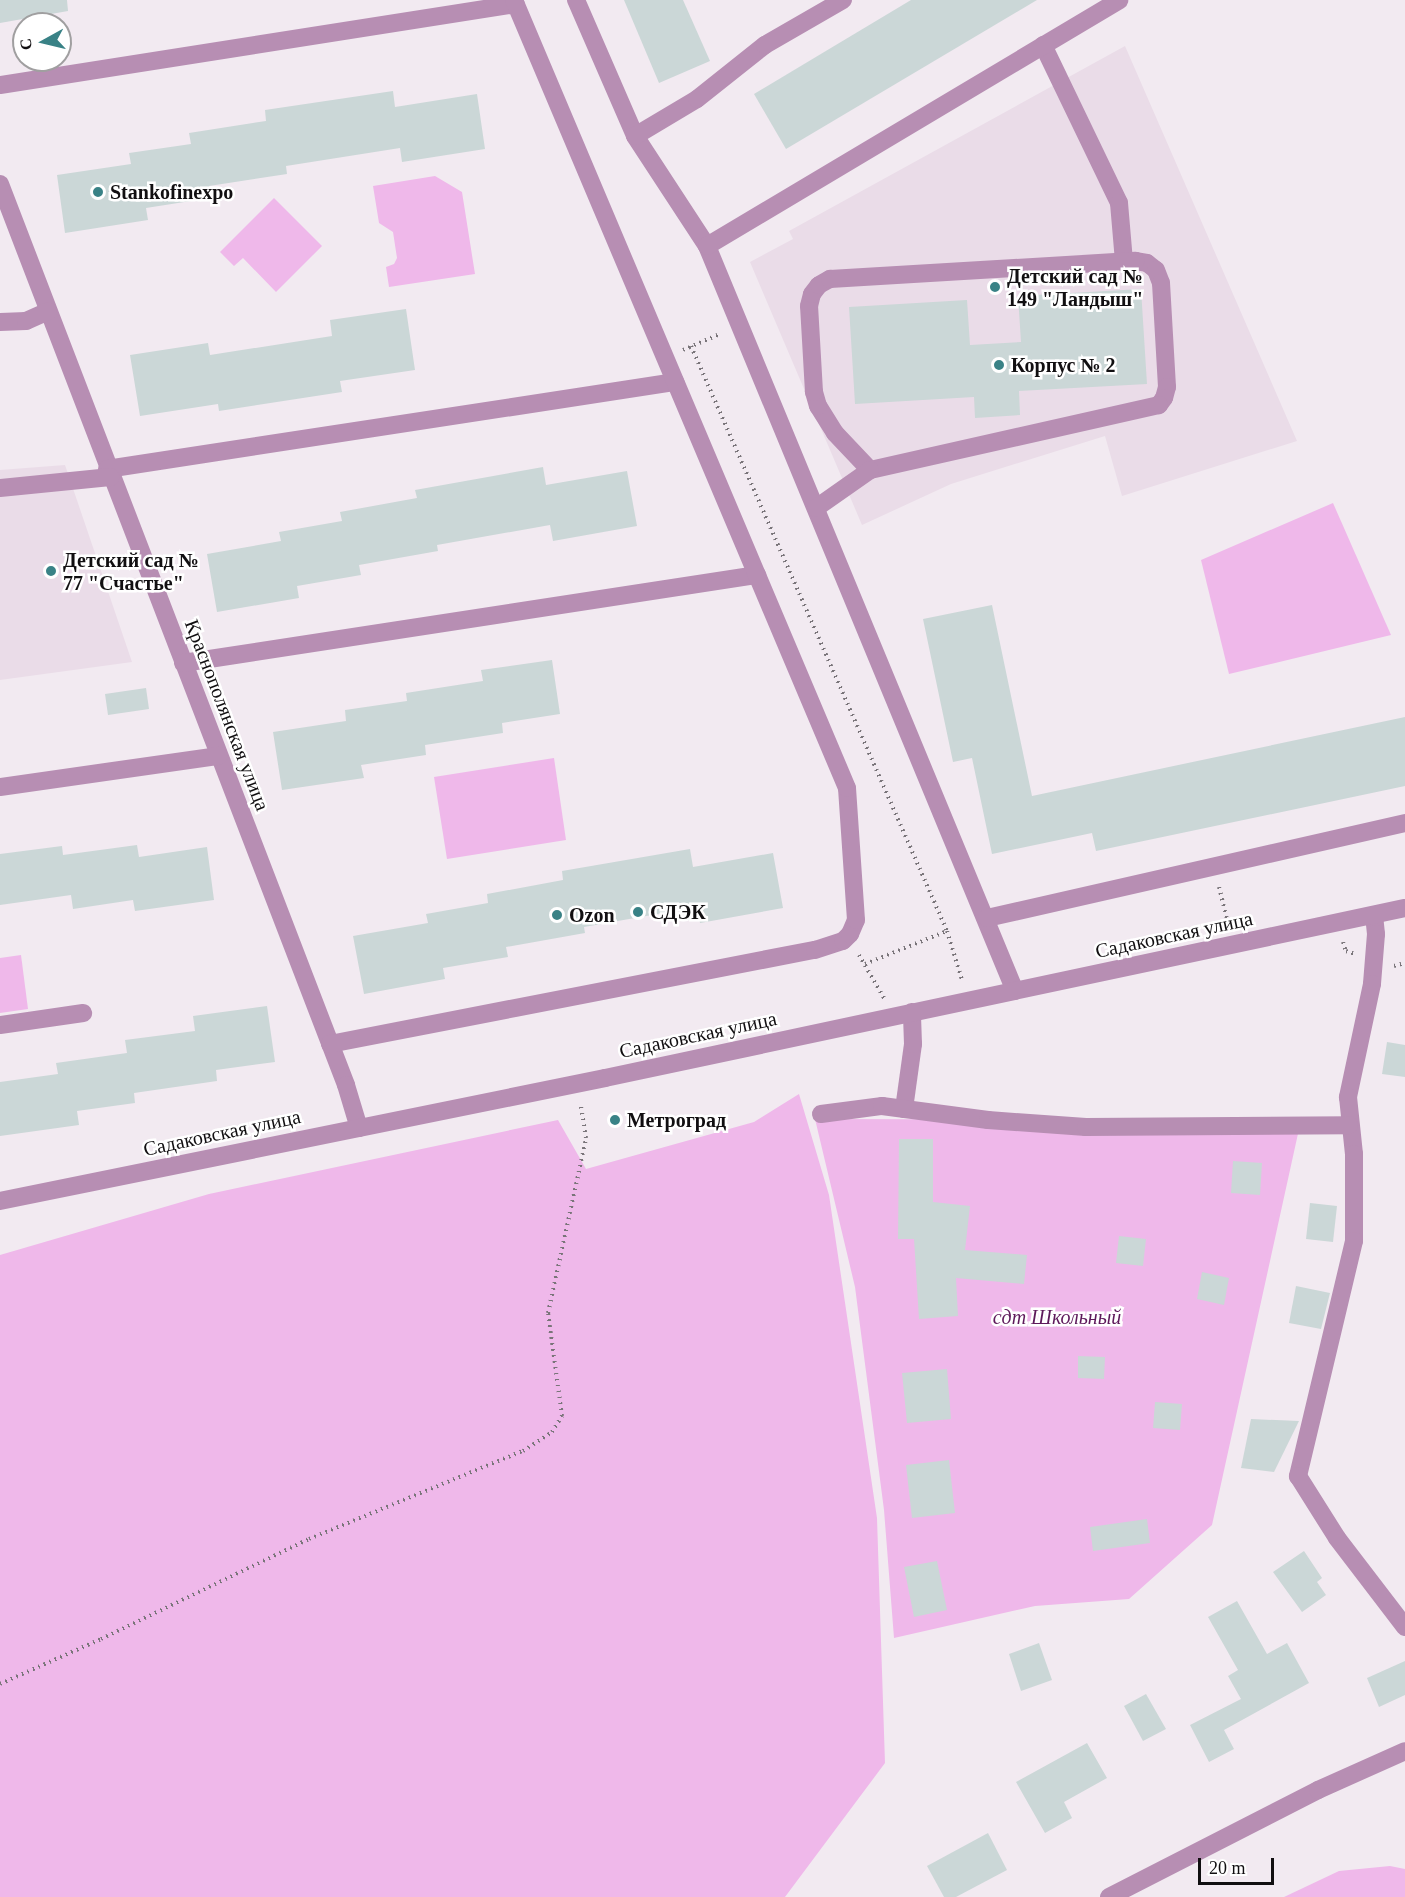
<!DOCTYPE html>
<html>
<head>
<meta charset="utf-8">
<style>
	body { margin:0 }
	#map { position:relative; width:1405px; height:1897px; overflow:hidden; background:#f2eaf1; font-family:"Times New Roman",serif }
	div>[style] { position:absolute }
	.built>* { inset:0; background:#eadce8 }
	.green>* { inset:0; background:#efb8ea }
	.building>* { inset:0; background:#cbd7d7 }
	.path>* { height:4px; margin-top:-2px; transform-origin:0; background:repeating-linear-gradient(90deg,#797479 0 1.5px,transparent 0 6px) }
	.minor>* { height:18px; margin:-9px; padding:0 9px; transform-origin:9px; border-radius:9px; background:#b78eb3 }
	.dots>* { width:16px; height:16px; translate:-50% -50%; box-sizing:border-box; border:3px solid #fff; border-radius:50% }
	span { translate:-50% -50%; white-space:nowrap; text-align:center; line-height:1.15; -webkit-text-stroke:5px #fff; paint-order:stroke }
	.poi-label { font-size:20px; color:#110f11; font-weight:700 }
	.left { translate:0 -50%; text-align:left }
	.street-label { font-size:20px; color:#110f11 }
	.park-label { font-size:20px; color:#5e195b; font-style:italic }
	.north { position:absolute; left:12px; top:12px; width:60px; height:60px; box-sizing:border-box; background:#fff; border:2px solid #a09fa0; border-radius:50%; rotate:262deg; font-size:16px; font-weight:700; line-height:24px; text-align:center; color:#110f11 }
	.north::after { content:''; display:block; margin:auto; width:21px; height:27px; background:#398286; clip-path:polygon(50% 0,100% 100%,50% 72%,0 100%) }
	.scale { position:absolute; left:1198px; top:1858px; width:76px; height:27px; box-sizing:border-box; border:3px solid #110f11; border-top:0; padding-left:8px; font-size:18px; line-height:21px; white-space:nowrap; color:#110f11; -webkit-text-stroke:4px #fff; paint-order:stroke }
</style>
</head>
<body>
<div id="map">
	<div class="built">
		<div style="clip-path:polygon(1125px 46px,1297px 441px,1122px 496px,1105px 436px,951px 484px,862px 525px,750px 262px,793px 239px,789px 231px)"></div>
		<div style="clip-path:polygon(65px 465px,132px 662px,0 680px,0 470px)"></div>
	</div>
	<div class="green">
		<div style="clip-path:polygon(435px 176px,462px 192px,475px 274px,389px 287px,386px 267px,394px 264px,397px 258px,393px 232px,379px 223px,373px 186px)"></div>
		<div style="clip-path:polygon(274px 198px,322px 246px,276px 292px,243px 258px,234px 266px,220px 252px)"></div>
		<div style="clip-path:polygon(1333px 503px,1391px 635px,1229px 674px,1201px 560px)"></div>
		<div style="clip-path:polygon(554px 758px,566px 840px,447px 859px,434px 777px)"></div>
		<div style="clip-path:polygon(21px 955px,28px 1009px,0 1013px,0 958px)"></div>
		<div style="clip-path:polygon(799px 1094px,829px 1195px,877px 1518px,885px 1763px,785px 1897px,0 1897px,0 1255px,209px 1194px,558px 1120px,586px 1169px,754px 1122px)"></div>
		<div style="clip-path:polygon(815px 1119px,1301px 1120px,1212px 1525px,1129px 1599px,1035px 1606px,894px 1638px,884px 1510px,855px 1287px)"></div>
		<div style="clip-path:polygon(1390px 1866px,1405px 1869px,1405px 1897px,1284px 1897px,1339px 1871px)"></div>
	</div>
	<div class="building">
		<div style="clip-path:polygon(0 0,67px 0,68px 11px,0 23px)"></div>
		<div style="clip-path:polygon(624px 0,683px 0,710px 61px,659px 83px)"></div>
		<div style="clip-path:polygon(911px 0,1037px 0,786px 149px,754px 94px)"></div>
		<div style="clip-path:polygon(393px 91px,395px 107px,477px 94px,485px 149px,402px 162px,400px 148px,286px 166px,287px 174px,209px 186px,210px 198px,146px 208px,148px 220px,65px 233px,57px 175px,131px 164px,129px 153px,191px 144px,189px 133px,266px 121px,265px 110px)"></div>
		<div style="clip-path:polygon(1141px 289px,1147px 384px,1019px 391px,1020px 415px,975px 418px,974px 397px,855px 404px,849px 307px,967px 300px,970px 345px,1021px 342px,1018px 296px)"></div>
		<div style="clip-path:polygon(406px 309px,415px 370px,340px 381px,342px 392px,219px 411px,218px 404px,140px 416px,130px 355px,208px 343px,210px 355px,332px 336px,330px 320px)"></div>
		<div style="clip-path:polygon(543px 467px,546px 485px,627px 471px,637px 526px,553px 541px,550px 525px,437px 545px,438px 551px,359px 565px,361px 575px,297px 586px,299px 598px,217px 612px,207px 554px,281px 541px,279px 532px,342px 521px,340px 512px,417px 498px,415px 490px)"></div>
		<div style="clip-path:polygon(992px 605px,1032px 796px,1405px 717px,1405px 786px,1096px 851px,1092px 833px,992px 854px,972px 758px,953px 762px,923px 619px)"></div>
		<div style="clip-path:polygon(552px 660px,560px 714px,502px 723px,503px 733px,425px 745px,426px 755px,361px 765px,364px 778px,282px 790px,273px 732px,346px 721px,345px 710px,407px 701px,406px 693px,483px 681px,481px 670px)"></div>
		<div style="clip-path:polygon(146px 688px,149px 709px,108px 715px,105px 694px)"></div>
		<div style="clip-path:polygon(137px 845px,139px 857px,207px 847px,214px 900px,135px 911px,133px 900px,73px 909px,71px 895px,0 905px,0 854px,62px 846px,63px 855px)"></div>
		<div style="clip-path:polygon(690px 849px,693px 867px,773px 853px,783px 908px,700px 923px,697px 907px,584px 927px,585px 933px,506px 947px,508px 957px,443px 968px,445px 979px,364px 994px,353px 936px,428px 923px,426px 914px,488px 903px,487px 894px,563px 880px,562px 871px)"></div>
		<div style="clip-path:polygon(267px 1006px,275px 1062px,216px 1070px,217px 1081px,134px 1093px,135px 1103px,77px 1111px,79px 1125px,0 1136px,0 1082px,58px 1074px,56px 1063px,127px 1053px,125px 1040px,195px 1031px,193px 1016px)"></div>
		<div style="clip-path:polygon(1387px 1042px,1405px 1045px,1405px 1077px,1382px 1074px)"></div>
		<div style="clip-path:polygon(899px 1139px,933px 1139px,933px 1202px,970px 1206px,965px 1250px,1027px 1255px,1024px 1284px,956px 1278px,958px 1316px,919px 1319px,914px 1239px,898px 1239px)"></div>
		<div style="clip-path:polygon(1233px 1161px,1262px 1163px,1260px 1195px,1231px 1193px)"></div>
		<div style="clip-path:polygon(1310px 1203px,1337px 1206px,1333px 1242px,1306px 1239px)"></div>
		<div style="clip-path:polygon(1119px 1236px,1146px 1239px,1143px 1266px,1116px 1263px)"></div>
		<div style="clip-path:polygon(1202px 1272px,1229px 1278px,1224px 1305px,1197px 1299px)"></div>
		<div style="clip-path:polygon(1296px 1286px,1330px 1293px,1321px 1329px,1289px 1323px)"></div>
		<div style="clip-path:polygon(1078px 1356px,1105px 1357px,1104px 1379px,1078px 1378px)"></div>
		<div style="clip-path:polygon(947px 1369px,951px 1419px,907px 1423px,902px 1373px)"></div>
		<div style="clip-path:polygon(1155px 1402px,1182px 1404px,1180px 1430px,1153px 1428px)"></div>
		<div style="clip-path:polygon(1251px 1419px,1299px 1421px,1274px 1472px,1241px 1468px)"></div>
		<div style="clip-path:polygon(949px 1460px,955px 1513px,912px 1518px,906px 1465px)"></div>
		<div style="clip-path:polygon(1147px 1519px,1150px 1543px,1093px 1551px,1090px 1527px)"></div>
		<div style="clip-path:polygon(1304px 1551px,1322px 1578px,1317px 1582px,1326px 1595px,1302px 1612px,1273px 1572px)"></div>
		<div style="clip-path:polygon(937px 1561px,947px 1610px,914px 1617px,904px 1567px)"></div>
		<div style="clip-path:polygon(1237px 1601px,1267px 1654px,1287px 1643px,1309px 1683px,1224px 1730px,1234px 1749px,1209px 1762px,1190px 1725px,1241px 1699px,1228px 1676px,1238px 1670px,1208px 1617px)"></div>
		<div style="clip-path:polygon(1039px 1643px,1052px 1680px,1021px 1691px,1009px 1654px)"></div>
		<div style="clip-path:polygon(1405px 1661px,1405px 1695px,1379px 1707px,1367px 1678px)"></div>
		<div style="clip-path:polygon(1146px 1694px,1166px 1729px,1143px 1741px,1124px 1706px)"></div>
		<div style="clip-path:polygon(1087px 1743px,1107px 1778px,1064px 1802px,1072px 1818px,1045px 1833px,1016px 1782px)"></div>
		<div style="clip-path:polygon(988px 1833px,1007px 1870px,956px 1897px,944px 1897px,927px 1866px)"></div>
	</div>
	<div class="path">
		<div style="left:691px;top:346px;width:639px;rotate:66.37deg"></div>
		<div style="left:947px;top:931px;width:51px;rotate:73deg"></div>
		<div style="left:683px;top:350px;width:40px;rotate:-23.4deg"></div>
		<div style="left:1219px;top:887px;width:38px;rotate:76deg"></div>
		<div style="left:1343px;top:942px;width:9px;rotate:72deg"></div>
		<div style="left:1346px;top:951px;width:9px;rotate:18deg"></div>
		<div style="left:859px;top:955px;width:50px;rotate:59.8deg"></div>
		<div style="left:865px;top:964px;width:88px;rotate:-21.9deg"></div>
		<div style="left:1394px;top:966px;width:11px;rotate:-15deg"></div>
		<div style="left:0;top:1684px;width:111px;rotate:-24deg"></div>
		<div style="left:101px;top:1639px;width:231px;rotate:-25.7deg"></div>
		<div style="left:309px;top:1539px;width:231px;rotate:-22.4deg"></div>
		<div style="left:523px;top:1451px;width:35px;rotate:-33deg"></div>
		<div style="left:552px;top:1432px;width:19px;rotate:-58deg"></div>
		<div style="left:562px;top:1416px;width:104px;rotate:-97.7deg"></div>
		<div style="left:548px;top:1313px;width:179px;rotate:-77.7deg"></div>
		<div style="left:586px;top:1138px;width:33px;rotate:-99deg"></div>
	</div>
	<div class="minor">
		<div style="left:576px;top:0;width:148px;rotate:66.5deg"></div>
		<div style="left:635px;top:136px;width:131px;rotate:56.8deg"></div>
		<div style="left:707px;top:246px;width:806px;rotate:67.54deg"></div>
		<div style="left:1043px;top:45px;width:175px;rotate:64.3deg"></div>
		<div style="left:1119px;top:203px;width:58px;rotate:85.1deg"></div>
		<div style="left:0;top:85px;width:522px;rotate:-8.92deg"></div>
		<div style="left:635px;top:136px;width:72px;rotate:-30.8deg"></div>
		<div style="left:697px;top:99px;width:87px;rotate:-38.5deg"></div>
		<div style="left:765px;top:45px;width:90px;rotate:-30deg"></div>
		<div style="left:0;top:184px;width:965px;rotate:68.99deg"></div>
		<div style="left:346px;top:1085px;width:45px;rotate:73.2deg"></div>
		<div style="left:707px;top:246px;width:480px;rotate:-30.8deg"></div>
		<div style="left:1135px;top:261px;width:12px;rotate:9deg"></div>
		<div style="left:1147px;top:263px;width:11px;rotate:38deg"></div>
		<div style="left:1156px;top:270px;width:14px;rotate:69deg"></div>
		<div style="left:1161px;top:283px;width:104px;rotate:86.7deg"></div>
		<div style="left:1167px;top:387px;width:11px;rotate:105deg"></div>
		<div style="left:1164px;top:398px;width:9px;rotate:126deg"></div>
		<div style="left:1159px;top:405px;width:296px;rotate:167.3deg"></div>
		<div style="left:870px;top:470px;width:51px;rotate:-133.4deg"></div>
		<div style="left:835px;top:433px;width:32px;rotate:-122deg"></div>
		<div style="left:818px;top:406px;width:15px;rotate:-106deg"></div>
		<div style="left:814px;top:392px;width:86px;rotate:-93.3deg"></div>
		<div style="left:809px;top:306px;width:12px;rotate:-76deg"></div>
		<div style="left:812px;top:294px;width:11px;rotate:-52deg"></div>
		<div style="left:819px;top:285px;width:13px;rotate:-29deg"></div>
		<div style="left:830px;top:279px;width:306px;rotate:-3.4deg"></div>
		<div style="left:0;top:322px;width:26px;rotate:-2deg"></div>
		<div style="left:26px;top:321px;width:24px;rotate:-24deg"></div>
		<div style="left:107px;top:469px;width:575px;rotate:-8.71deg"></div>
		<div style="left:0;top:488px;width:111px;rotate:-5.7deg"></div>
		<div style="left:816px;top:508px;width:66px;rotate:-35.1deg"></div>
		<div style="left:183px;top:663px;width:581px;rotate:-8.72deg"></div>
		<div style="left:0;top:787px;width:221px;rotate:-8.1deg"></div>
		<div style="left:1374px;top:915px;width:19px;rotate:84deg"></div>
		<div style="left:1376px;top:934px;width:50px;rotate:94.6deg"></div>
		<div style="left:1372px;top:984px;width:116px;rotate:102deg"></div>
		<div style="left:1348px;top:1097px;width:57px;rotate:84deg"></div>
		<div style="left:1354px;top:1154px;width:87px;rotate:90deg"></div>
		<div style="left:1354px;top:1241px;width:242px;rotate:103.4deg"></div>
		<div style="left:1298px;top:1476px;width:73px;rotate:57.8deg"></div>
		<div style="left:1337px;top:1538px;width:112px;rotate:52.6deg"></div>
		<div style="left:987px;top:918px;width:429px;rotate:-12.8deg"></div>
		<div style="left:0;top:1025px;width:84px;rotate:-8.2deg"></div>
		<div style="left:330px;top:1044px;width:494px;rotate:-11deg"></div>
		<div style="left:815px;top:950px;width:29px;rotate:-18deg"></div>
		<div style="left:843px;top:941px;width:10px;rotate:-45deg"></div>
		<div style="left:850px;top:934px;width:15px;rotate:-67deg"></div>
		<div style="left:856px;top:920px;width:132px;rotate:-93.9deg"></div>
		<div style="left:847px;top:788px;width:855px;rotate:-112.91deg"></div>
		<div style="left:904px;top:1109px;width:66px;rotate:-82.1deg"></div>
		<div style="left:913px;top:1044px;width:32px;rotate:-92deg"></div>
		<div style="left:821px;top:1114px;width:62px;rotate:-7.5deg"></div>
		<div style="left:882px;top:1106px;width:107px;rotate:7.5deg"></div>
		<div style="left:988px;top:1120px;width:98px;rotate:4.1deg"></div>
		<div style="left:1086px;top:1127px;width:263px;rotate:-0.4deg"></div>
		<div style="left:0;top:1201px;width:617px;rotate:-11.49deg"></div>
		<div style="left:605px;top:1078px;width:818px;rotate:-12deg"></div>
		<div style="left:1109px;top:1897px;width:235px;rotate:-27.1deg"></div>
		<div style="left:1318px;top:1790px;width:95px;rotate:-24.1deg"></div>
	</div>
	<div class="dots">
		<div style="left:98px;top:192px;background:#398286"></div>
		<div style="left:995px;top:287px;background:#398286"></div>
		<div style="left:999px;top:365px;background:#398286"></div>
		<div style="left:51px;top:571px;background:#398286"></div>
		<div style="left:638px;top:912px;background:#398286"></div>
		<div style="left:557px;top:915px;background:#398286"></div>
		<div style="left:615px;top:1120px;background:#398286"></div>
	</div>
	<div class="poi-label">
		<span class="left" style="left:110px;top:192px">Stankofinexpo</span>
		<span class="left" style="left:1007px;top:288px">Детский сад №<br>149 "Ландыш"</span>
		<span class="left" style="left:1011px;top:365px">Корпус № 2</span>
		<span class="left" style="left:63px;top:572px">Детский сад №<br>77 "Счастье"</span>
		<span class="left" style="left:650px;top:912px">СДЭК</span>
		<span class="left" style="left:569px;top:915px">Ozon</span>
		<span class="left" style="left:627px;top:1120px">Метроград</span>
	</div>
	<div class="street-label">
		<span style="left:227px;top:715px;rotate:69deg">Краснополянская улица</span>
		<span style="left:1174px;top:935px;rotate:-12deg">Садаковская улица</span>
		<span style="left:698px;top:1035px;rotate:-12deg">Садаковская улица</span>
		<span style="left:222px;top:1133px;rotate:-12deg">Садаковская улица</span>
	</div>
	<div class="park-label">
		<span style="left:1057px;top:1317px">сдт Школьный</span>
	</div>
	<div class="north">С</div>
	<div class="scale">20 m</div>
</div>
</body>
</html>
